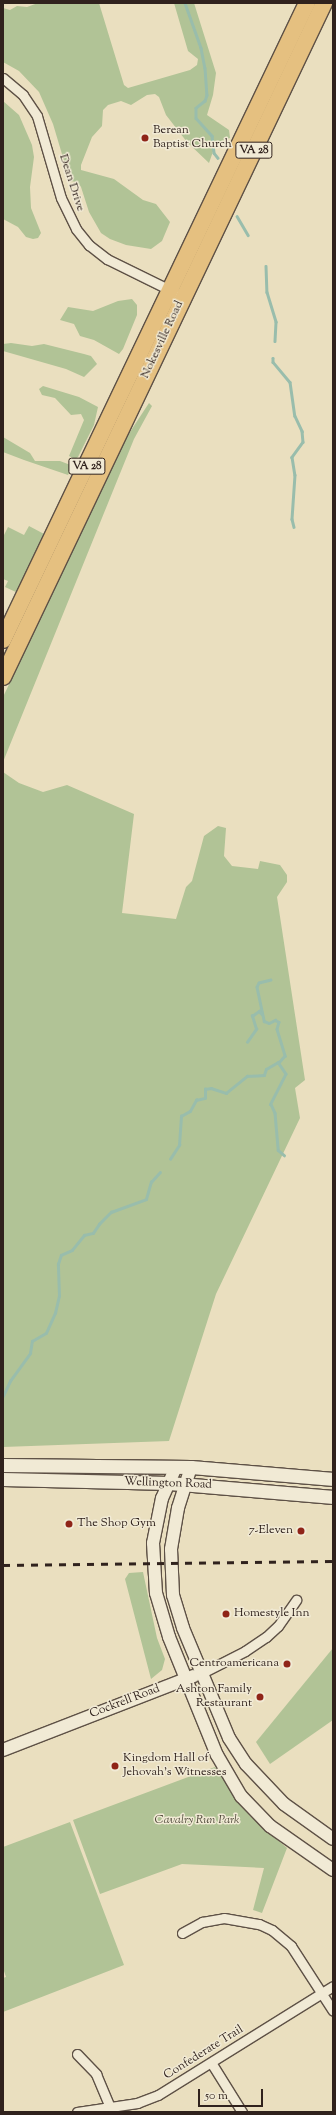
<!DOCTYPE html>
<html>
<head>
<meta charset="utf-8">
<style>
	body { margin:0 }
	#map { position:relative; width:336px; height:2115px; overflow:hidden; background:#eadfbf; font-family:"Sorts Mill Goudy",serif }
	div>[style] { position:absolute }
	.green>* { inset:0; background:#b1c396 }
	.stream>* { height:2.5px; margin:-1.25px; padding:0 1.25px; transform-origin:1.25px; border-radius:1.25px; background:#99bdac }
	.roads { filter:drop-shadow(1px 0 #5e5146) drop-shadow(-1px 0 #5e5146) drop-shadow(0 1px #5e5146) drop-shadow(0 -1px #5e5146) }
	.minor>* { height:9px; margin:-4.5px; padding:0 4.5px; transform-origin:4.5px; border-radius:4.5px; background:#f1ead5 }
	.tertiary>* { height:12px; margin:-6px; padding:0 6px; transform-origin:6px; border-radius:6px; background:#f1ead5 }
	.secondary>* { height:13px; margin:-6.5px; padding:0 6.5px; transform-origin:6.5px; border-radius:6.5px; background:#f1ead5 }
	.trunk>* { height:16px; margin:-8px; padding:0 8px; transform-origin:8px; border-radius:8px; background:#e5c080 }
	.rail>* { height:2.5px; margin-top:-1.25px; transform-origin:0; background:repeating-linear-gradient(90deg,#30221d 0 7px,transparent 0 14px) }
	.dots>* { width:11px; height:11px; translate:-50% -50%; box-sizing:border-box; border:2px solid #f1ead5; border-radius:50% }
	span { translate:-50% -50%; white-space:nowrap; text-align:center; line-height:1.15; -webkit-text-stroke:3px #f1ead5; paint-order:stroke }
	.shield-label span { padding:1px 3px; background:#f1ead5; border:1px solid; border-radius:3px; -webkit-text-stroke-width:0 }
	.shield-label { font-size:11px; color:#30221d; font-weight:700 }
	.poi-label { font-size:12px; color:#30221d }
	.left { translate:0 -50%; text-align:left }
	.right { translate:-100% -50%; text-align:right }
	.street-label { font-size:12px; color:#30221d }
	.park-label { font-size:12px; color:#504a3b; font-style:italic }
	.frame { position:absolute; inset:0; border:4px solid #30221d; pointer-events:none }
	.scale { position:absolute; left:198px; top:2089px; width:65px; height:18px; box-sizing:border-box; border:2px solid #30221d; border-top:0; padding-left:5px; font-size:12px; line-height:14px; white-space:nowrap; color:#30221d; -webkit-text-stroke:3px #f1ead5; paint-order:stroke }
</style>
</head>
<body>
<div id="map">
	<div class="green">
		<div style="clip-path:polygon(38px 3px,99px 3px,124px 85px,128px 88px,190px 70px,197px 65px,198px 59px,188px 51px,174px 3px,194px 3px,216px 73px,213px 95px,207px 115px,229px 130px,230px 138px,216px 143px,209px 163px,187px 142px,166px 115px,159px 97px,155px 94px,147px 95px,131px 105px,121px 101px,108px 105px,103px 110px,102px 126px,92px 137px,81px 165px,81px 170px,114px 179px,143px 200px,156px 204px,170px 222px,162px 241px,151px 249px,126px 245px,110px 239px,101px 233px,89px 212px,81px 187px,77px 182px,70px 181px,53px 124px,39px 92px,19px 71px,3px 62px,3px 8px,10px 10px,17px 6px,27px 7px)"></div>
		<div style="clip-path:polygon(3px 101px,19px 115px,32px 145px,34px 157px,30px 187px,31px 208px,41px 233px,38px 238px,33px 239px,26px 237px,18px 227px,3px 219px)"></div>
		<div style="clip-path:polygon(132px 299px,137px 305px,137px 315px,123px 349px,119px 354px,94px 340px,80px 336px,74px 324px,60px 320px,68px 307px,93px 311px,118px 301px)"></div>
		<div style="clip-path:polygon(11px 343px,32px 346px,44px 344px,84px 354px,91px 356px,97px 364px,84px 377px,66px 369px,3px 351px,3px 344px)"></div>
		<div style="clip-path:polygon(43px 386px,79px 397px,98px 407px,94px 425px,78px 457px,75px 459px,69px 456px,84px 420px,81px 414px,71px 415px,55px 398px,42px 395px,39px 389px)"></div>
		<div style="clip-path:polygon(149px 403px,152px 406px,134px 439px,3px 762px,3px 697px,128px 435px)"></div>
		<div style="clip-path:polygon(3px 437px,30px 453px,35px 461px,60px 461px,73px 466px,68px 475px,24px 460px,3px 452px)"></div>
		<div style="clip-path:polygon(29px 526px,46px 535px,18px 593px,5px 587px,8px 581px,3px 579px,3px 537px,8px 527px,24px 535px)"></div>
		<div style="clip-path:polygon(3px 772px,19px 783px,43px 792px,67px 785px,134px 814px,122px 913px,176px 919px,186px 887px,192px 881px,204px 836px,218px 826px,226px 828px,224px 856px,232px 866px,258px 869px,260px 861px,280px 865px,287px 875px,287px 882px,277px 897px,305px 1080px,295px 1088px,300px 1118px,216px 1294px,169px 1441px,3px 1447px)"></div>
		<div style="clip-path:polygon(143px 1572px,157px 1638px,165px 1659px,162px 1670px,151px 1679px,125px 1579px,129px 1573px)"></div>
		<div style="clip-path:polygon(333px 1648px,333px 1720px,270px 1764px,256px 1742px)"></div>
		<div style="clip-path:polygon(215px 1767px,250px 1816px,287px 1848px,262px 1913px,253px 1910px,264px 1868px,182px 1864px,100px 1894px,73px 1820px)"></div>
		<div style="clip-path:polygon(70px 1822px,124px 1965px,3px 2012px,3px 1978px,6px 1977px,3px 1968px,3px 1847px)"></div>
	</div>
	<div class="stream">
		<div style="left:185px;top:3px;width:48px;rotate:70.4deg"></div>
		<div style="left:201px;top:48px;width:20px;rotate:79deg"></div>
		<div style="left:205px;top:68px;width:27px;rotate:86deg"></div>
		<div style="left:207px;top:95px;width:6px;rotate:108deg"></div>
		<div style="left:205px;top:101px;width:11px;rotate:142deg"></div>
		<div style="left:196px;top:108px;width:10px;rotate:90deg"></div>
		<div style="left:196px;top:118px;width:24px;rotate:48deg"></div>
		<div style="left:212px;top:136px;width:17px;rotate:83deg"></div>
		<div style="left:214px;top:153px;width:6px;rotate:51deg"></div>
		<div style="left:237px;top:216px;width:22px;rotate:60deg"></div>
		<div style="left:266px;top:266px;width:26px;rotate:88deg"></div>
		<div style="left:267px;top:292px;width:31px;rotate:73deg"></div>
		<div style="left:276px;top:322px;width:19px;rotate:93deg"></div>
		<div style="left:273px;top:358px;width:4px;rotate:90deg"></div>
		<div style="left:273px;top:362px;width:26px;rotate:50deg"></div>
		<div style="left:290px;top:382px;width:34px;rotate:82deg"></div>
		<div style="left:295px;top:416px;width:17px;rotate:65deg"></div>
		<div style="left:302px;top:431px;width:11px;rotate:85deg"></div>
		<div style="left:303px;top:442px;width:19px;rotate:126deg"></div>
		<div style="left:292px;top:457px;width:18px;rotate:81deg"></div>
		<div style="left:295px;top:475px;width:44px;rotate:93.9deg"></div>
		<div style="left:292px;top:519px;width:8px;rotate:76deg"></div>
		<div style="left:271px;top:980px;width:12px;rotate:166deg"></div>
		<div style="left:259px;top:983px;width:4px;rotate:117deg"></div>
		<div style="left:257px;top:987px;width:35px;rotate:78deg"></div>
		<div style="left:264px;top:1021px;width:5px;rotate:22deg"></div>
		<div style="left:269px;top:1023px;width:7px;rotate:-27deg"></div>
		<div style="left:275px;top:1020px;width:4px;rotate:27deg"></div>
		<div style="left:279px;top:1022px;width:7px;rotate:106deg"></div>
		<div style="left:277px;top:1029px;width:28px;rotate:73deg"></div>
		<div style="left:285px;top:1056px;width:9px;rotate:131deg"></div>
		<div style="left:247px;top:1042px;width:16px;rotate:-55deg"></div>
		<div style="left:256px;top:1029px;width:14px;rotate:-107deg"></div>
		<div style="left:252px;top:1016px;width:9px;rotate:-36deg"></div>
		<div style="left:259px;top:1011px;width:4px;rotate:45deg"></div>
		<div style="left:170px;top:1159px;width:17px;rotate:-57deg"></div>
		<div style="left:179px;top:1145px;width:29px;rotate:-86deg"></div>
		<div style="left:181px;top:1116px;width:10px;rotate:-29deg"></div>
		<div style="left:190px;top:1111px;width:13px;rotate:-61deg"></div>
		<div style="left:196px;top:1100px;width:9px;rotate:-13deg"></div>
		<div style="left:205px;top:1098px;width:9px;rotate:-90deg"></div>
		<div style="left:205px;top:1089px;width:6px;rotate:-9deg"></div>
		<div style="left:211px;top:1088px;width:16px;rotate:18deg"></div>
		<div style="left:226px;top:1093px;width:27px;rotate:-39deg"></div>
		<div style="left:247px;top:1076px;width:17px;rotate:-3deg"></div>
		<div style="left:264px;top:1075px;width:6px;rotate:-72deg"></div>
		<div style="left:266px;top:1069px;width:14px;rotate:-30deg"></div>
		<div style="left:278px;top:1062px;width:14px;rotate:56deg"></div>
		<div style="left:286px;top:1074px;width:34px;rotate:117deg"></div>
		<div style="left:271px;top:1104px;width:10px;rotate:66deg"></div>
		<div style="left:275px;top:1113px;width:37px;rotate:85deg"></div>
		<div style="left:278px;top:1150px;width:8px;rotate:40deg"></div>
		<div style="left:3px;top:1396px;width:17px;rotate:-65deg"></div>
		<div style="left:10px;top:1381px;width:34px;rotate:-54deg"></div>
		<div style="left:30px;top:1353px;width:12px;rotate:-81deg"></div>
		<div style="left:32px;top:1341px;width:16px;rotate:-30deg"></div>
		<div style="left:46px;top:1333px;width:22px;rotate:-66deg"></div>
		<div style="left:55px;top:1313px;width:17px;rotate:-77deg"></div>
		<div style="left:59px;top:1296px;width:32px;rotate:-92deg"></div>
		<div style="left:58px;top:1264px;width:9px;rotate:-72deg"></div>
		<div style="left:61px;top:1255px;width:12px;rotate:-24deg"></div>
		<div style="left:72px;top:1250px;width:19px;rotate:-51deg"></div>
		<div style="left:84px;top:1235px;width:9px;rotate:-13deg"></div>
		<div style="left:93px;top:1233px;width:11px;rotate:-56deg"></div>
		<div style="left:99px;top:1224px;width:17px;rotate:-45deg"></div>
		<div style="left:111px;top:1212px;width:37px;rotate:-20deg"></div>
		<div style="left:146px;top:1199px;width:18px;rotate:-74deg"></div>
		<div style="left:151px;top:1182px;width:13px;rotate:-48deg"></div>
	</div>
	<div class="roads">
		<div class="minor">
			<div style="left:3px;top:78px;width:26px;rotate:40deg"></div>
			<div style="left:23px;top:95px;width:25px;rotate:56deg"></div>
			<div style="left:37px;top:116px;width:85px;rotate:73.7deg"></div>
			<div style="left:61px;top:198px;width:34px;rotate:64deg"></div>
			<div style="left:76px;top:229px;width:21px;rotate:51deg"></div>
			<div style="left:89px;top:245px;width:23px;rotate:38deg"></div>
			<div style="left:107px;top:259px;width:75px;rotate:26.2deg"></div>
			<div style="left:202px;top:1673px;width:48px;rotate:-27.1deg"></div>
			<div style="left:245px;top:1651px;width:25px;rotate:-34deg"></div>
			<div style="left:266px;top:1637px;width:16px;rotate:-43deg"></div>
			<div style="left:278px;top:1626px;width:32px;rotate:-55deg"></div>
			<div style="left:182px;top:1933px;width:23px;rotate:-29deg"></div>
			<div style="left:202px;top:1922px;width:22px;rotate:-10deg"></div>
			<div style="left:224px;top:1918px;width:36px;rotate:10deg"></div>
			<div style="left:259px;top:1924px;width:14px;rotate:25deg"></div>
			<div style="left:272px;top:1930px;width:25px;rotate:40deg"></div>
			<div style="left:291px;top:1946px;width:77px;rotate:57.1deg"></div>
			<div style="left:77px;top:2054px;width:28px;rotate:46deg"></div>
			<div style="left:96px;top:2074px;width:41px;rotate:67.2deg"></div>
			<div style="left:212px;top:2064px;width:57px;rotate:58deg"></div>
			<div style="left:77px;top:2112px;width:61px;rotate:-8.5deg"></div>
			<div style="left:137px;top:2103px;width:22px;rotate:-21deg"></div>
			<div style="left:158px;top:2095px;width:206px;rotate:-31.9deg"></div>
		</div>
		<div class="tertiary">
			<div style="left:176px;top:1467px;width:34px;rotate:114deg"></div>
			<div style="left:162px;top:1498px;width:46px;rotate:101.3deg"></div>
			<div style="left:153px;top:1543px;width:50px;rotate:86.6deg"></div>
			<div style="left:156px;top:1593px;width:46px;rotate:73.5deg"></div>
			<div style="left:169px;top:1637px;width:127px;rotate:67.9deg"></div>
			<div style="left:217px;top:1755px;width:48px;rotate:59.7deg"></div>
			<div style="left:241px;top:1796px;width:42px;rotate:46deg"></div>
			<div style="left:270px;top:1826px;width:77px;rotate:34.9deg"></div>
			<div style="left:191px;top:1467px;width:43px;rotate:107.6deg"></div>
			<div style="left:178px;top:1508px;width:42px;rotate:99.7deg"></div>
			<div style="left:171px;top:1549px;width:46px;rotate:87.5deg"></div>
			<div style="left:173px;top:1595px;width:34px;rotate:73deg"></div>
			<div style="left:183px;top:1628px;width:119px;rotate:67.3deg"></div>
			<div style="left:229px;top:1738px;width:31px;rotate:57deg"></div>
			<div style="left:246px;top:1764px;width:55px;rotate:46.5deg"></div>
			<div style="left:284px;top:1804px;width:60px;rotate:35.5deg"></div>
			<div style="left:3px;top:1750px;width:205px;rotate:-21.2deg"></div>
		</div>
		<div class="secondary">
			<div style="left:3px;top:1465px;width:188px;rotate:0.6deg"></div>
			<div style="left:191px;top:1467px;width:143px;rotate:4.8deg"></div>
			<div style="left:3px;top:1479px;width:166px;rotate:1.4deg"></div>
			<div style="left:169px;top:1483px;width:165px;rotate:4.9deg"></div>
		</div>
		<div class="trunk">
			<div style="left:3px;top:640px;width:706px;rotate:-64.49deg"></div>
			<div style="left:3px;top:677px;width:747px;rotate:-64.53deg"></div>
		</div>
	</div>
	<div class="rail">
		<div style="left:3px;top:1565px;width:330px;rotate:-0.7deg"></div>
	</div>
	<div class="dots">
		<div style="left:145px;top:138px;background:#8f2418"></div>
		<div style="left:69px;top:1524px;background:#8f2418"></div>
		<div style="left:301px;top:1531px;background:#8f2418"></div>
		<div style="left:226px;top:1614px;background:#8f2418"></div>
		<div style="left:287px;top:1664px;background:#8f2418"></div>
		<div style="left:260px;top:1697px;background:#8f2418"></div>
		<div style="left:115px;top:1766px;background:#8f2418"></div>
	</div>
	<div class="shield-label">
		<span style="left:254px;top:150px">VA 28</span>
		<span style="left:87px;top:466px">VA 28</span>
	</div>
	<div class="poi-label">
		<span class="left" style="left:153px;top:138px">Berean<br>Baptist Church</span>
		<span class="left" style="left:77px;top:1524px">The Shop Gym</span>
		<span class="right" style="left:293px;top:1531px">7-Eleven</span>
		<span class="left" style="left:234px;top:1614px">Homestyle Inn</span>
		<span class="right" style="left:279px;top:1664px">Centroamericana</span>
		<span class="right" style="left:252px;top:1697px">Ashton Family<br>Restaurant</span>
		<span class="left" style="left:123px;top:1766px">Kingdom Hall of<br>Jehovah's Witnesses</span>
	</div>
	<div class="street-label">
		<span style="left:71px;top:183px;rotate:72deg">Dean Drive</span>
		<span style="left:163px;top:340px;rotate:-65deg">Nokesville Road</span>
		<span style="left:168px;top:1484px;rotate:2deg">Wellington Road</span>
		<span style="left:125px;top:1702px;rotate:-21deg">Cockrell Road</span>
		<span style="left:204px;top:2053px;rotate:-32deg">Confederate Trail</span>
	</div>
	<div class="park-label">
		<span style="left:197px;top:1821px">Cavalry Run Park</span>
	</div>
	<div class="frame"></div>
	<div class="scale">50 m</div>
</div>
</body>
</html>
